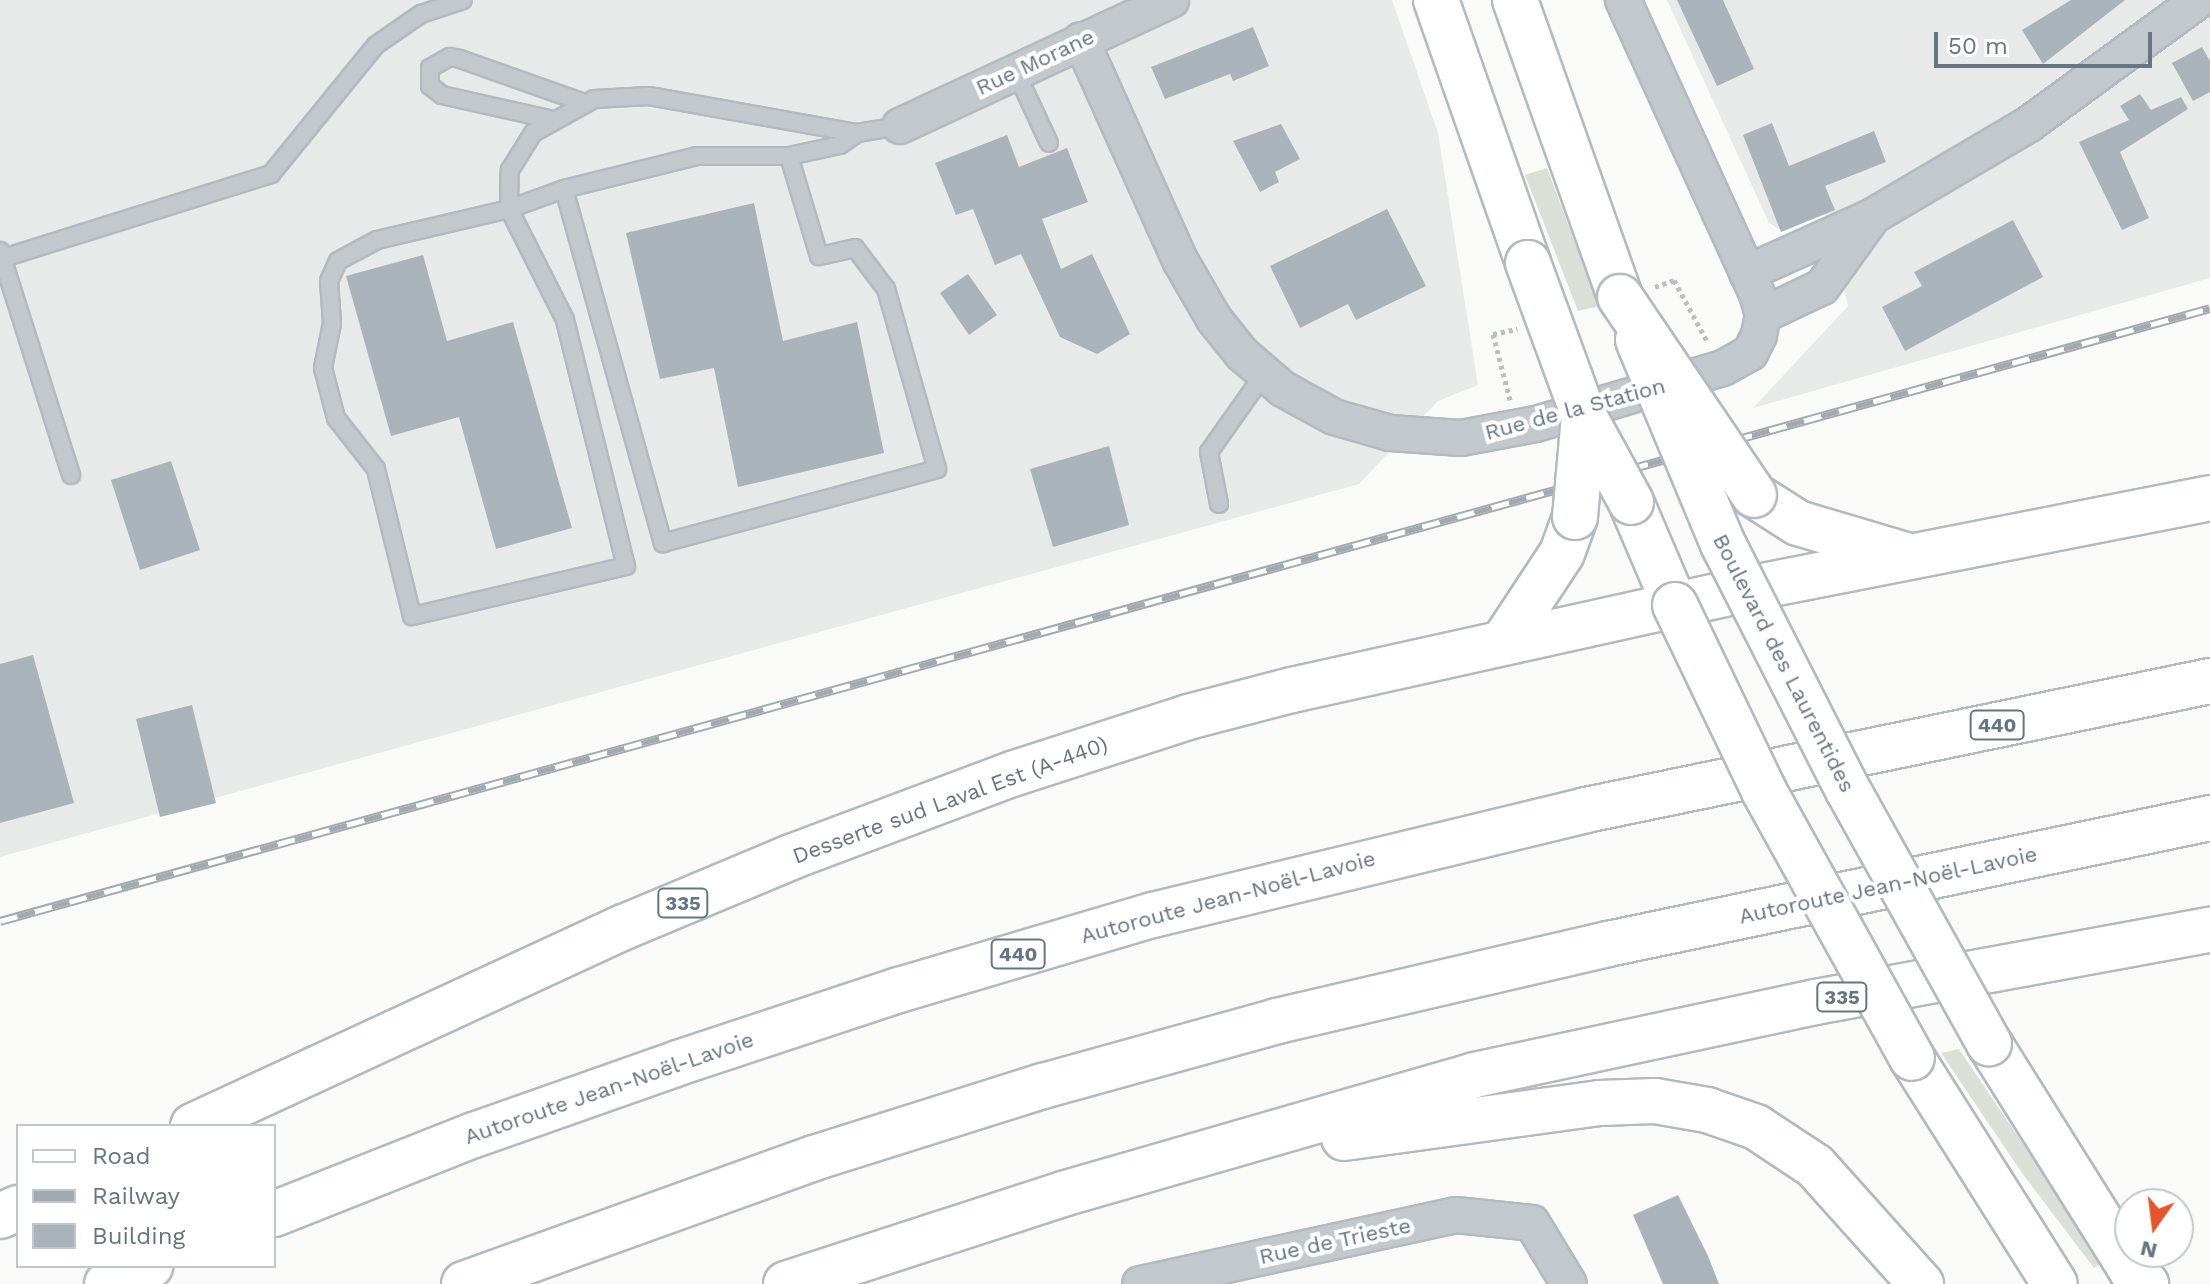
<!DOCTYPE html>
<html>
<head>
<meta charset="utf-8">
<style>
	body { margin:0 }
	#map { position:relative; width:2210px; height:1284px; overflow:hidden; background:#fafaf8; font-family:"Work Sans",sans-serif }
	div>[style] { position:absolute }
	.built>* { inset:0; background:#e8e9e9 }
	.green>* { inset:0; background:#dadfd7 }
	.building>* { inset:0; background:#aab3b9 }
	.path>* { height:5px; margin-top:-2.5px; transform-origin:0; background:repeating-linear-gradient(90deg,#bbbfc2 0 4px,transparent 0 8px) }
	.roads { filter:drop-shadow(2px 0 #b3babf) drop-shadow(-2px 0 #b3babf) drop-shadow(0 2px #b3babf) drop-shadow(0 -2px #b3babf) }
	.lane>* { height:16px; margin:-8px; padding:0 8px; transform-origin:8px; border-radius:8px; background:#c3c8cc }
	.street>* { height:34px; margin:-17px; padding:0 17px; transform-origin:17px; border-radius:17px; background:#c3c8cc }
	.secondary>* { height:44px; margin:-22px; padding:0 22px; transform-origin:22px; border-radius:22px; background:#fff }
	.primary>* { height:44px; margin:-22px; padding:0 22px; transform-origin:22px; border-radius:22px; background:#fff }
	.highway>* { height:44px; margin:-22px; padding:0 22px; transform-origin:22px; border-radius:22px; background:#fff }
	.rail>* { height:9px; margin-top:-4.5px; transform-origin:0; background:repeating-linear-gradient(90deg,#fff 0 18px,#a2aab0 0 36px); box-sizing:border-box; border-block:2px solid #a2aab0 }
	.bridges { filter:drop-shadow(2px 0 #b3babf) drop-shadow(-2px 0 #b3babf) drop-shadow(0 2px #b3babf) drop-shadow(0 -2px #b3babf) }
	.secondary-bridge>* { height:44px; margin:-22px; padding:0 22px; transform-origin:22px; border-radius:22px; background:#fff }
	.primary-bridge>* { height:44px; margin:-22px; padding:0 22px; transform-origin:22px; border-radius:22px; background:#fff }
	.highway-bridge>* { height:44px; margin:-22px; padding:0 22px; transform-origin:22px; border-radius:22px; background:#fff }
	span { translate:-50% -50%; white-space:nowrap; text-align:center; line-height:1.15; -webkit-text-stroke:8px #fff; paint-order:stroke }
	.shield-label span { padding:2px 6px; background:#fff; border:2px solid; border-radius:6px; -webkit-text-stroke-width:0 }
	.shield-label { font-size:20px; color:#657683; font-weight:700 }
	.street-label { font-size:22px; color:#657683 }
	.legend { position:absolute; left:16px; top:1124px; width:260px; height:144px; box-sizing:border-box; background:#fff; border:2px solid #c1c8cd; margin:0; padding:10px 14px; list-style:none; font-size:24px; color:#657683 }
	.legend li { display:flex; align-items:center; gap:16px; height:40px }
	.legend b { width:40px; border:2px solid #c1c8cd }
	.north { position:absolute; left:2114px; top:1188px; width:80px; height:80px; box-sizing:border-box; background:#fff; border:2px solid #c1c8cd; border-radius:50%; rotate:194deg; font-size:22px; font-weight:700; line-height:32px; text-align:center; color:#657683 }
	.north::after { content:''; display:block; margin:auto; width:28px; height:36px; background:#e4572e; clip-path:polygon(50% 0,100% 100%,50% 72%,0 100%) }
	.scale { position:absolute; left:1934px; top:32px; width:218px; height:36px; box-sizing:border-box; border:4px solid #657683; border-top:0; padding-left:10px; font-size:24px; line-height:28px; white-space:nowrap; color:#657683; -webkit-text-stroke:6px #fff; paint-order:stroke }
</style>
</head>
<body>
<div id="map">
	<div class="built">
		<div style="clip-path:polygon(0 0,1392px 0,1438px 133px,1478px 385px,1438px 401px,1359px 484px,0 857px)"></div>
		<div style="clip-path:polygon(1667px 0,2210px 0,2210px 278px,1753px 408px,1848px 306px,1824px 212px,1782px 231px,1769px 223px)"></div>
	</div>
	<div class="green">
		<div style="clip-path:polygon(1547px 168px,1572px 235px,1600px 306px,1578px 311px,1525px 175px)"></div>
		<div style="clip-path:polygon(1959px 1049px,2031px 1156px,2100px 1264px,2094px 1268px,2022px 1173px,1941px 1053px)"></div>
	</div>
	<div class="building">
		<div style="clip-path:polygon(1677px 0,1723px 0,1754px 69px,1717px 86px)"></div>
		<div style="clip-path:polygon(2071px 0,2125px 0,2043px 64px,2022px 30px)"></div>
		<div style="clip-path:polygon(1253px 27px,1269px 66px,1233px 81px,1230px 74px,1165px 99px,1151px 67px)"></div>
		<div style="clip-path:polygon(2202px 47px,2210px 61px,2210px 92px,2193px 101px,2172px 63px)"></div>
		<div style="clip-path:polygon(2140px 94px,2151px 110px,2181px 97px,2188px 109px,2120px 152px,2149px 218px,2122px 230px,2079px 142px,2129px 120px,2120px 106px)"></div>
		<div style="clip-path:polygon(1772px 123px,1789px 166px,1874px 131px,1886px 162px,1825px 186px,1835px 210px,1781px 232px,1743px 135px)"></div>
		<div style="clip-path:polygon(1281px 124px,1300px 159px,1275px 172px,1279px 182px,1260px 192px,1233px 141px)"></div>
		<div style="clip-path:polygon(1007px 135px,1019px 167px,1067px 148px,1088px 202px,1042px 219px,1061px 269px,1092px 254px,1130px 334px,1097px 354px,1060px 337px,1021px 254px,995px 265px,973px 209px,956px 215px,935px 163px)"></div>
		<div style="clip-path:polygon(754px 203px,783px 341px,857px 322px,884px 453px,738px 487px,714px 368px,660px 379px,626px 233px)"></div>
		<div style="clip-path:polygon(1387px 209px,1426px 286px,1356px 320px,1348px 304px,1300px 328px,1270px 266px)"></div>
		<div style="clip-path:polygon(2013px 220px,2043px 277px,1905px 351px,1882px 307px,1922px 286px,1914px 272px)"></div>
		<div style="clip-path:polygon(423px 255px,447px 341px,513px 322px,572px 528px,496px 549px,459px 417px,391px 436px,346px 276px)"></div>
		<div style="clip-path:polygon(968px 274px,997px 315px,969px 335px,940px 293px)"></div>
		<div style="clip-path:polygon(1109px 446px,1129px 525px,1053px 547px,1030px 469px)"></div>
		<div style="clip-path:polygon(171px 461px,200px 550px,140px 570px,111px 480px)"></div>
		<div style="clip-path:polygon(33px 655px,74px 803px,0 823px,0 664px)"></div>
		<div style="clip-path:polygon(192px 705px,216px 803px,160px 817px,136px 719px)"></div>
		<div style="clip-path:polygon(1678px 1195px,1708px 1256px,1719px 1284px,1663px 1284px,1633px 1215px)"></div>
	</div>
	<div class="path">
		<div style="left:1655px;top:287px;width:20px;rotate:-20deg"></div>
		<div style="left:1674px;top:280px;width:69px;rotate:61.6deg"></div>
		<div style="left:1510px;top:400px;width:68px;rotate:-104.4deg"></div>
		<div style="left:1493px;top:334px;width:25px;rotate:-12deg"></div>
	</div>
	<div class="roads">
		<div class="lane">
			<div style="left:1016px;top:72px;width:78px;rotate:65.1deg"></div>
			<div style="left:549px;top:119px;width:110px;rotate:-167.4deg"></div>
			<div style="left:442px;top:95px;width:15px;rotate:-143deg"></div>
			<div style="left:430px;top:86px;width:18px;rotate:-90deg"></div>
			<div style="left:430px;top:68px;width:23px;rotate:-29deg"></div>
			<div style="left:450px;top:57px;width:10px;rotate:11deg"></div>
			<div style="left:460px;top:59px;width:132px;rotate:19.5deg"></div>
			<div style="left:789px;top:156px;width:92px;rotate:180deg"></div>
			<div style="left:697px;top:156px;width:137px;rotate:166.1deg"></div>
			<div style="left:564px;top:189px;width:368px;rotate:74.4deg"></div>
			<div style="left:663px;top:543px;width:284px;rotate:-15.1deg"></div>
			<div style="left:937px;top:469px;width:187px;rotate:-105.8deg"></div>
			<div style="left:886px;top:289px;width:51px;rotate:-127.1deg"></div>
			<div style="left:855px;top:248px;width:37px;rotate:167deg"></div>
			<div style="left:819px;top:256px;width:104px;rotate:-106.7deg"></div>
			<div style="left:789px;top:156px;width:52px;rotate:-12.2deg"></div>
			<div style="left:840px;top:145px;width:21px;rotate:-35deg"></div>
			<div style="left:564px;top:189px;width:59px;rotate:160deg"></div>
			<div style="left:509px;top:209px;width:124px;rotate:63.2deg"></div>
			<div style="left:565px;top:320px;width:253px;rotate:76.1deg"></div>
			<div style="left:626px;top:566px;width:220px;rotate:166.8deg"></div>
			<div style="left:412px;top:616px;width:151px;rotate:-103.8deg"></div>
			<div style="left:376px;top:469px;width:65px;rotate:-128.1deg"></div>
			<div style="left:336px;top:418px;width:52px;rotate:-104.6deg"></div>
			<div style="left:323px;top:368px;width:46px;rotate:-78.7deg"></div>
			<div style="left:332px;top:323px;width:42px;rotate:-94.1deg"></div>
			<div style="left:329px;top:281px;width:22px;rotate:-66deg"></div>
			<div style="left:338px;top:261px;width:44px;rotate:-28.3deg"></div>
			<div style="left:377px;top:240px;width:136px;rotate:-13.2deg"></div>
			<div style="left:509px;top:209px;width:39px;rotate:-89deg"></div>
			<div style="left:510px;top:170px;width:44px;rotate:-58.1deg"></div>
			<div style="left:533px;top:133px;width:70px;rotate:-29.1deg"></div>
			<div style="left:594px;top:99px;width:55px;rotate:-3.1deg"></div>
			<div style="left:649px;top:96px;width:211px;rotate:10.1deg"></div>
			<div style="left:857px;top:133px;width:44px;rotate:-9.2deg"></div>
			<div style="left:0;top:251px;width:235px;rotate:72.4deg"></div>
			<div style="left:3px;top:258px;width:281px;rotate:-17.4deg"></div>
			<div style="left:271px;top:174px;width:166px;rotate:-50.9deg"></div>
			<div style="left:376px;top:45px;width:55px;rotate:-34.6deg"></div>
			<div style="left:421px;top:14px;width:44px;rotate:-18.4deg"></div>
			<div style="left:1219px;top:504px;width:53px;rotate:-100.9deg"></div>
			<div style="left:1209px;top:452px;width:95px;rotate:-54.8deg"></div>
		</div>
		<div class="street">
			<div style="left:1081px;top:40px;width:243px;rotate:65.8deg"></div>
			<div style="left:1181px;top:262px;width:66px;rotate:59.9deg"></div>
			<div style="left:1214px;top:319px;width:45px;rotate:51.3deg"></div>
			<div style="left:1242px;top:354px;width:54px;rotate:40.5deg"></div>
			<div style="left:1283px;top:389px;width:58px;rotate:28.8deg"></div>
			<div style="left:1334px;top:417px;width:58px;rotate:15.9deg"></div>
			<div style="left:1390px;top:433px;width:71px;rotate:4deg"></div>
			<div style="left:1461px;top:438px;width:76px;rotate:-10.6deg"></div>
			<div style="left:1536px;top:424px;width:195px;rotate:-16.7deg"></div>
			<div style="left:1723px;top:368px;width:31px;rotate:-29deg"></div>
			<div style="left:1750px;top:353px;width:20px;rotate:-63deg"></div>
			<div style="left:1759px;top:335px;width:20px;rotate:-79deg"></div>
			<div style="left:1763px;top:315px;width:22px;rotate:-106deg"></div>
			<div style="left:1757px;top:294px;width:323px;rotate:-114.5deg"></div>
			<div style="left:900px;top:126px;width:299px;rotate:-24.9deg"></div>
			<div style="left:1747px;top:273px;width:138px;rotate:-24.3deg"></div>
			<div style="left:1873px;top:216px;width:181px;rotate:-30.5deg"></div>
			<div style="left:2029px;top:124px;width:210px;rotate:-36.1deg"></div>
			<div style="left:1763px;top:315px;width:65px;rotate:-25.4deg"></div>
			<div style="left:1822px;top:287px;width:87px;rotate:-54.3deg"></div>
			<div style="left:1140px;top:1284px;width:323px;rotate:-12.3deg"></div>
			<div style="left:1456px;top:1215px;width:76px;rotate:6deg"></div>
			<div style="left:1532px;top:1223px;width:71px;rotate:58.8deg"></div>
		</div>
		<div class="secondary">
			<div style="left:1436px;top:0;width:279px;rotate:70.7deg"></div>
			<div style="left:1515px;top:0;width:315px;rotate:70.5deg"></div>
			<div style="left:1631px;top:502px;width:112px;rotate:66.9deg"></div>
			<div style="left:1989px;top:1043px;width:284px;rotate:57.9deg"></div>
			<div style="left:1912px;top:1058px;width:267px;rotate:57.7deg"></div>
		</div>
		<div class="primary">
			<div style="left:1504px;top:641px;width:105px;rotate:-56.6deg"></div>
			<div style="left:1562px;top:553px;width:38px;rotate:-70deg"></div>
			<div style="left:193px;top:1126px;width:475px;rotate:-24.8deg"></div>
			<div style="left:624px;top:927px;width:181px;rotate:-22.7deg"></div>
			<div style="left:791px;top:857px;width:236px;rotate:-20.6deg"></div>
			<div style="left:1012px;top:774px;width:185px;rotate:-17.9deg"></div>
			<div style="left:1188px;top:717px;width:107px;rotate:-14.6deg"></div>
			<div style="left:1292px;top:690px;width:466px;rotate:-12.5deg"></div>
			<div style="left:1344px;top:1138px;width:258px;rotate:-7.8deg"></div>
			<div style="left:1600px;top:1103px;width:55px;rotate:-2.1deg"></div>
			<div style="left:1655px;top:1101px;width:53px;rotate:9.8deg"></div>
			<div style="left:1707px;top:1110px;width:52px;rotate:19.1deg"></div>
			<div style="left:1756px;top:1127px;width:71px;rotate:33.5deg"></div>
			<div style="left:1815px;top:1166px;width:159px;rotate:48.1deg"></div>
			<div style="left:0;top:1216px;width:20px;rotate:-24deg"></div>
			<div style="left:2131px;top:1270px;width:21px;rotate:43deg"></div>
			<div style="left:786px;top:1284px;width:294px;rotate:-18deg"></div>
			<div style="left:1066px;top:1193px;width:426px;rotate:-16.1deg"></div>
			<div style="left:1475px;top:1075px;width:349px;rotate:-12.1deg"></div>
			<div style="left:1816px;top:1002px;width:401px;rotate:-10.4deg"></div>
		</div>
		<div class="highway">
			<div style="left:1754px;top:495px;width:52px;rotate:32.5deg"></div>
			<div style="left:1798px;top:523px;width:116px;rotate:16.6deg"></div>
			<div style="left:1747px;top:589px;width:472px;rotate:-11.1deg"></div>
			<div style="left:274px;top:1214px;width:215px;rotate:-21.6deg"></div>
			<div style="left:474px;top:1135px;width:216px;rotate:-19.4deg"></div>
			<div style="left:678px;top:1063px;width:233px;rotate:-18.3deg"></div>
			<div style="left:899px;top:990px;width:265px;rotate:-16.5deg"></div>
			<div style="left:1153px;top:915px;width:446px;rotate:-13.6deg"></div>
			<div style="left:1586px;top:810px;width:637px;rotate:-11.68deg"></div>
			<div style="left:107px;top:1284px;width:47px;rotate:-22.7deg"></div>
			<div style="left:464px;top:1284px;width:372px;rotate:-19.8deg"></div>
			<div style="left:814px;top:1158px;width:240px;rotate:-17.5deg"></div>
			<div style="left:1043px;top:1086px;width:243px;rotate:-15.5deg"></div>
			<div style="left:1277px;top:1021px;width:340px;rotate:-13.1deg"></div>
			<div style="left:1608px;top:944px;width:615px;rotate:-11.82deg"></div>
		</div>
	</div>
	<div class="rail">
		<div style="left:0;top:921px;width:2293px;rotate:-15.5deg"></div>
	</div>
	<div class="bridges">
		<div class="secondary-bridge">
			<div style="left:1528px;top:263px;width:163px;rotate:69.9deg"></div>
			<div style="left:1584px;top:416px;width:98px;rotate:61.3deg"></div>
			<div style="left:1638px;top:340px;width:221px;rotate:67.4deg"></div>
			<div style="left:1723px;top:544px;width:276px;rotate:63.1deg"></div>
			<div style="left:1848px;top:790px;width:290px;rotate:60.9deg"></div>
			<div style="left:1675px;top:605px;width:206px;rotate:64.4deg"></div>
			<div style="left:1764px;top:791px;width:305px;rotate:61deg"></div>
		</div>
		<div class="primary-bridge">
			<div style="left:1575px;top:517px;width:101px;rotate:-84.9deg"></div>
		</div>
		<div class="highway-bridge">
			<div style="left:1620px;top:297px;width:239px;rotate:55.9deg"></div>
		</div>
	</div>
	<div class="shield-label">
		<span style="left:1997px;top:725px">440</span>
		<span style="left:683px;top:903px">335</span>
		<span style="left:1018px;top:954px">440</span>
		<span style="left:1842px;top:997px">335</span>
	</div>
	<div class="street-label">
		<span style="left:1035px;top:62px;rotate:-25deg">Rue Morane</span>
		<span style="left:1575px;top:409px;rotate:-15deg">Rue de la Station</span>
		<span style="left:1784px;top:663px;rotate:63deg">Boulevard des Laurentides</span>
		<span style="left:950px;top:800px;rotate:-20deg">Desserte sud Laval Est (A-440)</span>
		<span style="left:1888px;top:885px;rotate:-12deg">Autoroute Jean-Noël-Lavoie</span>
		<span style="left:1228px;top:897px;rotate:-15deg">Autoroute Jean-Noël-Lavoie</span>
		<span style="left:609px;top:1088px;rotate:-19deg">Autoroute Jean-Noël-Lavoie</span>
		<span style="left:1335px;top:1241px;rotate:-12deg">Rue de Trieste</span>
	</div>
	<ul class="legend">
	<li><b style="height:10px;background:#fff"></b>Road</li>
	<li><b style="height:10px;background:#a2aab0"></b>Railway</li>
	<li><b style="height:22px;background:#aab3b9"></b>Building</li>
	</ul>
	<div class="north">N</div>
	<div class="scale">50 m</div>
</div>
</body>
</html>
